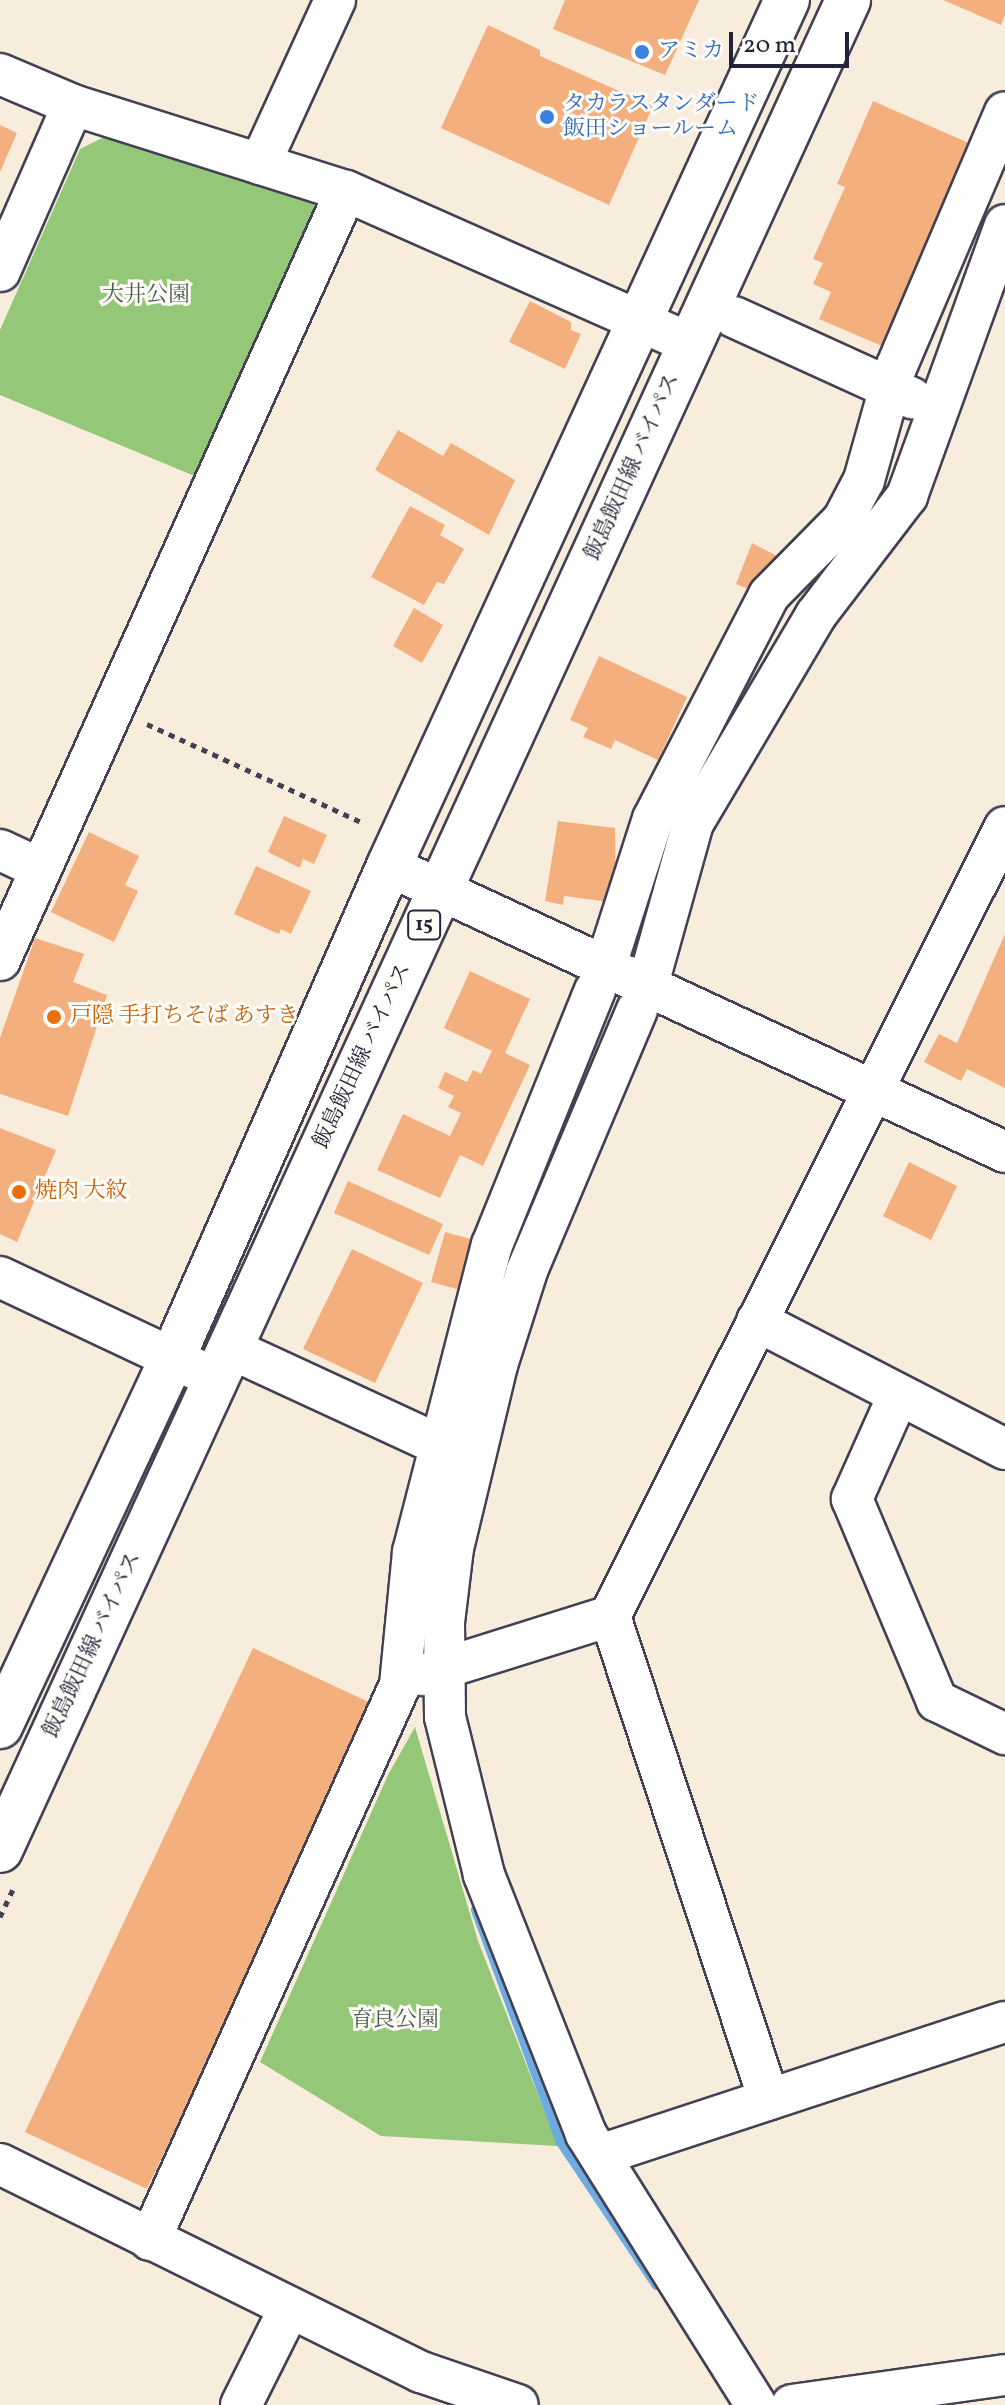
<!DOCTYPE html>
<html>
<head>
<meta charset="utf-8">
<style>
	body { margin:0 }
	#map { position:relative; width:1005px; height:2405px; overflow:hidden; background:#f8eddc; font-family:Vollkorn,"Noto Serif JP",serif }
	div>[style] { position:absolute }
	.green>* { inset:0; background:#94c778 }
	.stream>* { height:12px; margin:-6px; padding:0 6px; transform-origin:6px; border-radius:6px; background:#6eabe0 }
	.building>* { inset:0; background:#f3af7e }
	.path>* { height:5px; margin-top:-2.5px; transform-origin:0; background:repeating-linear-gradient(90deg,#424053 0 6px,transparent 0 12px) }
	.roads { filter:drop-shadow(2px 0 #424053) drop-shadow(-2px 0 #424053) drop-shadow(0 2px #424053) drop-shadow(0 -2px #424053) }
	.minor>* { height:40px; margin:-20px; padding:0 20px; transform-origin:20px; border-radius:20px; background:#fff }
	.major>* { height:44px; margin:-22px; padding:0 22px; transform-origin:22px; border-radius:22px; background:#fff }
	.dots>* { width:22px; height:22px; translate:-50% -50%; box-sizing:border-box; border:4px solid #fdfcf7; border-radius:50% }
	span { translate:-50% -50%; white-space:nowrap; text-align:center; line-height:1.15; -webkit-text-stroke:6px #fdfcf7; paint-order:stroke }
	.shield-label span { padding:2px 6px; background:#fdfcf7; border:2px solid; border-radius:6px; -webkit-text-stroke-width:0 }
	.shield-label { font-size:20px; color:#22223b; font-weight:700 }
	.shop-label { font-size:22px; color:#366cbe }
	.left { translate:0 -50%; text-align:left }
	.park-label { font-size:22px; color:#4a5c50 }
	.street-label { font-size:22px; color:#22223b }
	.food-label { font-size:22px; color:#c56008 }
	.scale { position:absolute; left:729px; top:32px; width:120px; height:36px; box-sizing:border-box; border:4px solid #22223b; border-top:0; padding-left:10px; font-size:24px; line-height:28px; white-space:nowrap; color:#22223b; -webkit-text-stroke:6px #fdfcf7; paint-order:stroke }
</style>
</head>
<body>
<div id="map">
	<div class="green">
		<div style="clip-path:polygon(112px 133px,309px 197px,315px 206px,197px 477px,0 395px,0 330px,80px 149px)"></div>
		<div style="clip-path:polygon(415px 1727px,478px 1941px,558px 2146px,381px 2136px,260px 2062px,388px 1775px)"></div>
	</div>
	<div class="stream">
		<div style="left:477px;top:1910px;width:247px;rotate:69.9deg"></div>
		<div style="left:562px;top:2142px;width:171px;rotate:56.2deg"></div>
	</div>
	<div class="building">
		<div style="clip-path:polygon(565px 0,699px 0,665px 75px,553px 29px)"></div>
		<div style="clip-path:polygon(943px 0,1005px 0,1005px 15px,1001px 25px)"></div>
		<div style="clip-path:polygon(488px 25px,540px 50px,540px 56px,653px 106px,609px 205px,441px 128px)"></div>
		<div style="clip-path:polygon(873px 101px,971px 144px,882px 346px,819px 319px,831px 292px,813px 284px,823px 263px,813px 259px,845px 187px,837px 184px)"></div>
		<div style="clip-path:polygon(0 125px,17px 133px,0 172px)"></div>
		<div style="clip-path:polygon(530px 301px,571px 322px,571px 330px,581px 334px,565px 369px,509px 342px)"></div>
		<div style="clip-path:polygon(398px 430px,443px 456px,451px 443px,515px 480px,489px 535px,375px 470px)"></div>
		<div style="clip-path:polygon(410px 506px,445px 525px,440px 535px,464px 549px,444px 584px,437px 582px,424px 605px,371px 577px)"></div>
		<div style="clip-path:polygon(752px 543px,783px 559px,757px 593px,736px 584px)"></div>
		<div style="clip-path:polygon(414px 608px,443px 625px,422px 663px,393px 646px)"></div>
		<div style="clip-path:polygon(599px 656px,687px 697px,658px 760px,615px 740px,611px 749px,583px 737px,588px 728px,570px 720px)"></div>
		<div style="clip-path:polygon(284px 816px,327px 835px,314px 864px,303px 859px,300px 868px,268px 852px)"></div>
		<div style="clip-path:polygon(558px 821px,615px 828px,616px 903px,564px 896px,563px 905px,545px 901px)"></div>
		<div style="clip-path:polygon(89px 832px,139px 856px,125px 885px,138px 891px,114px 942px,51px 912px)"></div>
		<div style="clip-path:polygon(256px 866px,311px 891px,291px 934px,281px 929px,279px 934px,234px 914px)"></div>
		<div style="clip-path:polygon(1005px 934px,1005px 1088px,967px 1069px,961px 1081px,924px 1062px,939px 1034px,957px 1043px)"></div>
		<div style="clip-path:polygon(35px 938px,84px 954px,73px 982px,107px 995px,68px 1116px,0 1094px,0 1038px)"></div>
		<div style="clip-path:polygon(470px 971px,530px 999px,505px 1053px,530px 1065px,483px 1166px,460px 1155px,440px 1198px,377px 1170px,403px 1114px,450px 1136px,461px 1113px,448px 1107px,454px 1096px,438px 1088px,445px 1072px,467px 1082px,473px 1070px,481px 1074px,492px 1051px,444px 1028px)"></div>
		<div style="clip-path:polygon(0 1128px,56px 1150px,17px 1242px,0 1234px)"></div>
		<div style="clip-path:polygon(909px 1162px,957px 1186px,931px 1240px,883px 1216px)"></div>
		<div style="clip-path:polygon(348px 1181px,443px 1224px,429px 1255px,334px 1213px)"></div>
		<div style="clip-path:polygon(445px 1232px,482px 1242px,468px 1292px,431px 1282px)"></div>
		<div style="clip-path:polygon(352px 1249px,423px 1283px,375px 1383px,303px 1349px)"></div>
		<div style="clip-path:polygon(253px 1648px,375px 1705px,147px 2189px,25px 2132px)"></div>
	</div>
	<div class="path">
		<div style="left:147px;top:724px;width:238px;rotate:24.6deg"></div>
		<div style="left:0;top:1917px;width:31px;rotate:-65deg"></div>
	</div>
	<div class="roads">
		<div class="minor">
			<div style="left:0;top:74px;width:79px;rotate:23deg"></div>
			<div style="left:73px;top:105px;width:286px;rotate:17.5deg"></div>
			<div style="left:346px;top:191px;width:375px;rotate:23.9deg"></div>
			<div style="left:260px;top:164px;width:180px;rotate:-65.4deg"></div>
			<div style="left:0;top:271px;width:181px;rotate:-66.3deg"></div>
			<div style="left:734px;top:317px;width:196px;rotate:24.5deg"></div>
			<div style="left:0;top:850px;width:45px;rotate:24.9deg"></div>
			<div style="left:389px;top:866px;width:679px;rotate:24.9deg"></div>
			<div style="left:0;top:960px;width:843px;rotate:-65.78deg"></div>
			<div style="left:606px;top:965px;width:153px;rotate:-72.2deg"></div>
			<div style="left:653px;top:819px;width:252px;rotate:-62.6deg"></div>
			<div style="left:769px;top:595px;width:105px;rotate:-45.4deg"></div>
			<div style="left:843px;top:520px;width:45px;rotate:-62.3deg"></div>
			<div style="left:864px;top:480px;width:114px;rotate:-74.3deg"></div>
			<div style="left:895px;top:370px;width:280px;rotate:-66.9deg"></div>
			<div style="left:648px;top:984px;width:167px;rotate:-74.4deg"></div>
			<div style="left:693px;top:823px;width:242px;rotate:-59.4deg"></div>
			<div style="left:816px;top:615px;width:150px;rotate:-52.6deg"></div>
			<div style="left:907px;top:496px;width:288px;rotate:-70.1deg"></div>
			<div style="left:637px;top:1010px;width:283px;rotate:112.9deg"></div>
			<div style="left:527px;top:1271px;width:99px;rotate:107.7deg"></div>
			<div style="left:497px;top:1365px;width:188px;rotate:103.5deg"></div>
			<div style="left:453px;top:1548px;width:75px;rotate:96.9deg"></div>
			<div style="left:444px;top:1622px;width:95px;rotate:89.4deg"></div>
			<div style="left:445px;top:1717px;width:163px;rotate:76.1deg"></div>
			<div style="left:484px;top:1875px;width:278px;rotate:68.5deg"></div>
			<div style="left:586px;top:2134px;width:320px;rotate:57.9deg"></div>
			<div style="left:0;top:1277px;width:238px;rotate:25.2deg"></div>
			<div style="left:757px;top:1321px;width:279px;rotate:27.3deg"></div>
			<div style="left:251px;top:1358px;width:207px;rotate:24.8deg"></div>
			<div style="left:898px;top:1396px;width:113px;rotate:114.1deg"></div>
			<div style="left:852px;top:1499px;width:219px;rotate:67.2deg"></div>
			<div style="left:937px;top:1701px;width:76px;rotate:25.9deg"></div>
			<div style="left:610px;top:1616px;width:509px;rotate:71.81deg"></div>
			<div style="left:422px;top:1675px;width:197px;rotate:-17.4deg"></div>
			<div style="left:610px;top:1616px;width:882px;rotate:-63.41deg"></div>
			<div style="left:600px;top:2155px;width:426px;rotate:-18.2deg"></div>
			<div style="left:0;top:2164px;width:470px;rotate:26.3deg"></div>
			<div style="left:421px;top:2372px;width:102px;rotate:18.8deg"></div>
			<div style="left:150px;top:2240px;width:609px;rotate:-65.75deg"></div>
			<div style="left:400px;top:1685px;width:134px;rotate:-84.4deg"></div>
			<div style="left:413px;top:1552px;width:317px;rotate:-75.6deg"></div>
			<div style="left:492px;top:1245px;width:275px;rotate:-68deg"></div>
			<div style="left:241px;top:2405px;width:107px;rotate:-63.4deg"></div>
			<div style="left:792px;top:2405px;width:215px;rotate:-8deg"></div>
		</div>
		<div class="major">
			<div style="left:0;top:1726px;width:408px;rotate:-64.9deg"></div>
			<div style="left:173px;top:1357px;width:536px;rotate:-66.25deg"></div>
			<div style="left:389px;top:866px;width:953px;rotate:-65.32deg"></div>
			<div style="left:0;top:1850px;width:2035px;rotate:-65.37deg"></div>
		</div>
	</div>
	<div class="dots">
		<div style="left:642px;top:52px;background:#3f7fe0"></div>
		<div style="left:547px;top:117px;background:#3f7fe0"></div>
		<div style="left:54px;top:1017px;background:#e8710a"></div>
		<div style="left:19px;top:1192px;background:#e8710a"></div>
	</div>
	<div class="shield-label">
		<span style="left:424px;top:925px">15</span>
	</div>
	<div class="shop-label">
		<span class="left" style="left:658px;top:52px">アミカ</span>
		<span class="left" style="left:563px;top:117px">タカラスタンダード<br>飯田ショールーム</span>
	</div>
	<div class="park-label">
		<span style="left:146px;top:296px">大井公園</span>
		<span style="left:395px;top:2021px">育良公園</span>
	</div>
	<div class="street-label">
		<span style="left:633px;top:467px;rotate:-66deg">飯島飯田線 バイパス</span>
		<span style="left:363px;top:1056px;rotate:-65deg">飯島飯田線 バイパス</span>
		<span style="left:93px;top:1645px;rotate:-65deg">飯島飯田線 バイパス</span>
	</div>
	<div class="food-label">
		<span class="left" style="left:70px;top:1017px">戸隠 手打ちそば あすき</span>
		<span class="left" style="left:35px;top:1192px">焼肉 大紋</span>
	</div>
	<div class="scale">20 m</div>
</div>
</body>
</html>
